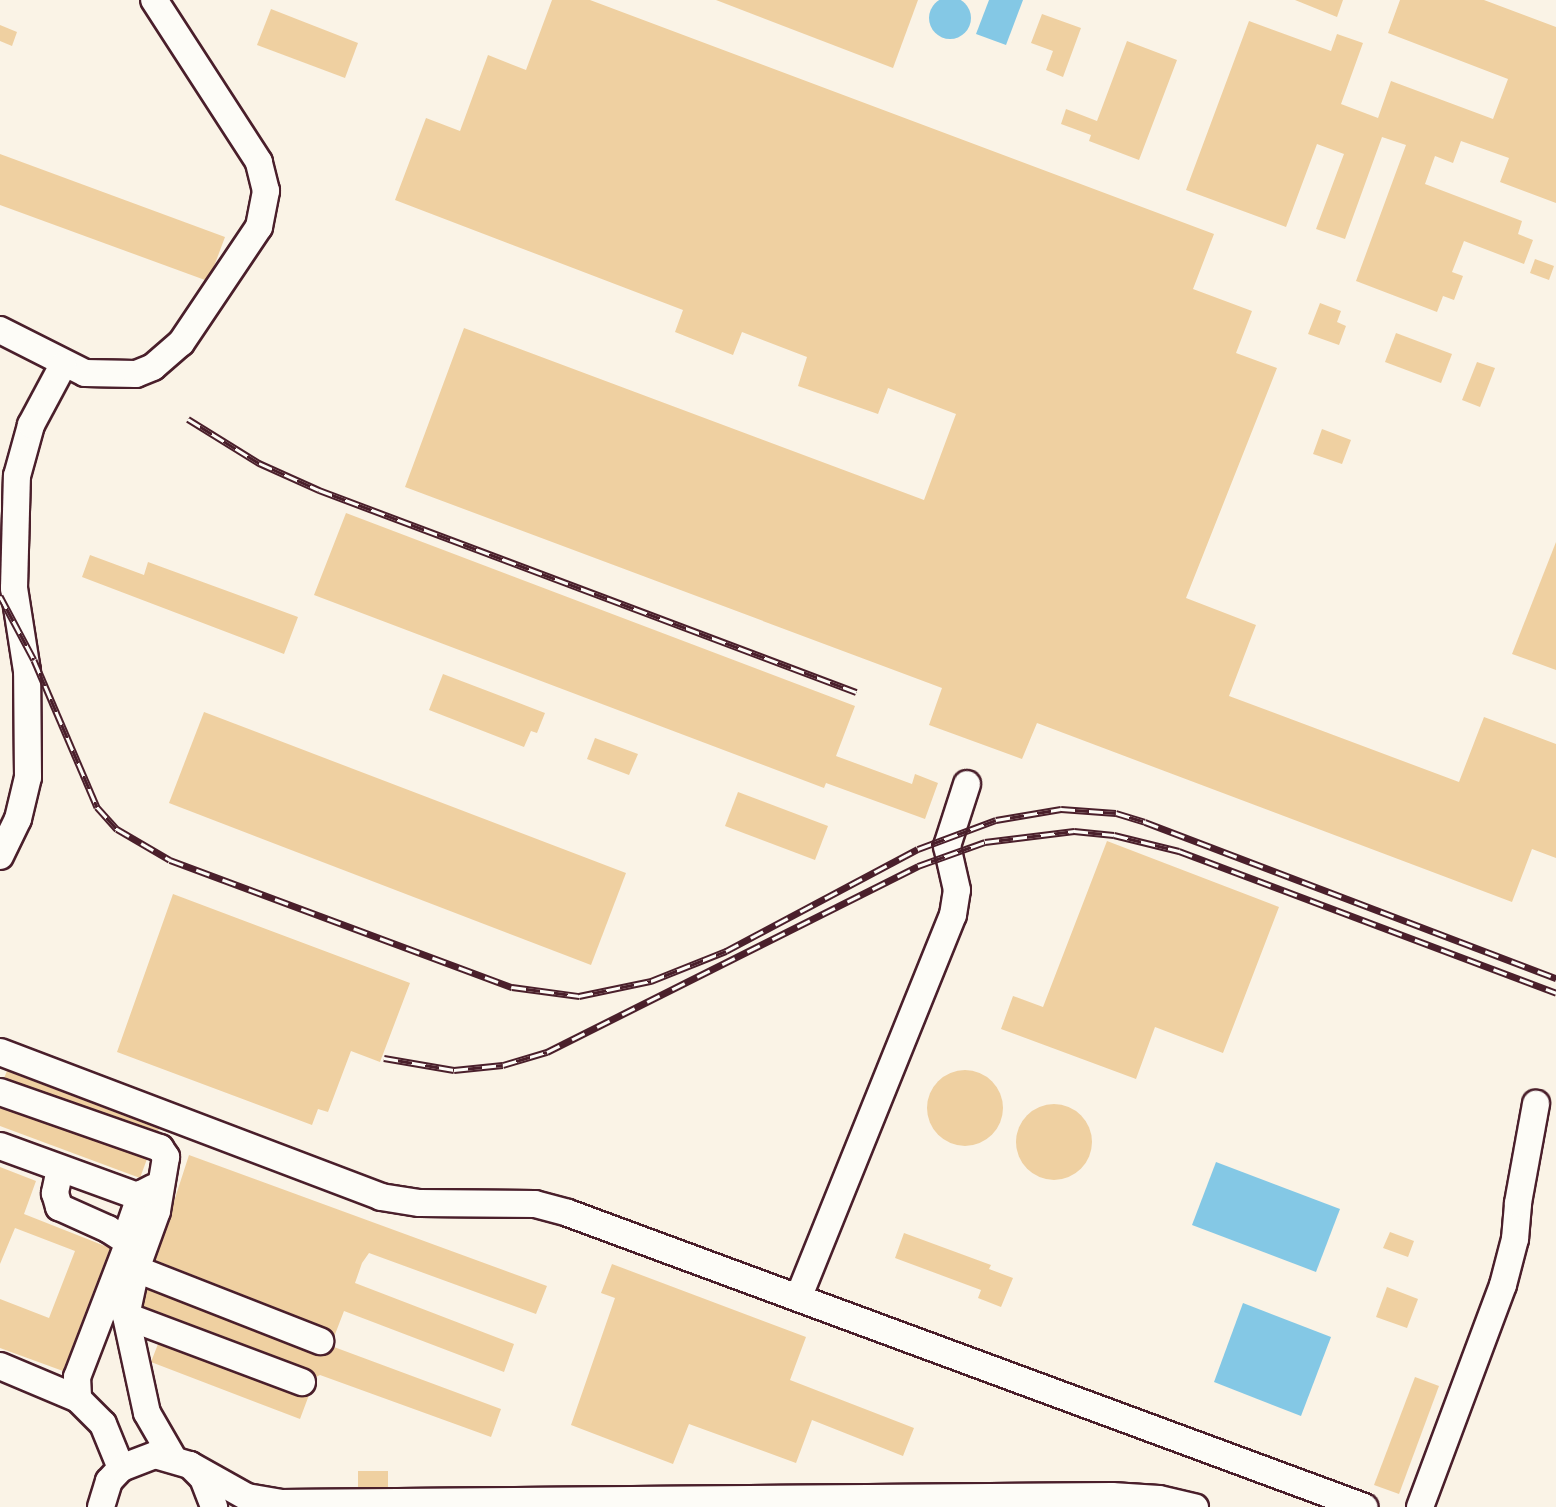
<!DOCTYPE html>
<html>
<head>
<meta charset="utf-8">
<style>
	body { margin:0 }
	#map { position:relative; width:1556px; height:1507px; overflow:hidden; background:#faf3e6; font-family:"Patrick Hand",sans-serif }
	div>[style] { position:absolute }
	.water>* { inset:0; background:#84c8e5 }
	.round { border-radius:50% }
	.building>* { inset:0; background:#efd0a1 }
	.roads { filter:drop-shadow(2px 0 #4a1f2b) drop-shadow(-2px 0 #4a1f2b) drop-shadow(0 2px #4a1f2b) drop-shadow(0 -2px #4a1f2b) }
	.minor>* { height:26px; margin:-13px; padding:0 13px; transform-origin:13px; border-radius:13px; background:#fdfcf7 }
	.rail>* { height:7px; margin-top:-3.5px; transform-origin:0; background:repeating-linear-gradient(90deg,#fdfcf7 0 14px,#4a1f2b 0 28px); box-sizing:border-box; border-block:2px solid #4a1f2b }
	span { translate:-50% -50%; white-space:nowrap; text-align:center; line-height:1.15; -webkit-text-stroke:5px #fdfcf7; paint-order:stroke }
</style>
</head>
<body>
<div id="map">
	<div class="water">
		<div class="round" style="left:929px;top:-3px;width:42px;height:42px"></div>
		<div style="clip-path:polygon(989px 0,1023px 0,1006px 45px,976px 34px)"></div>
		<div style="clip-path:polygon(1216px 1162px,1340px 1209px,1316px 1272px,1192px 1225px)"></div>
		<div style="clip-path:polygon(1243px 1303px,1331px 1337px,1301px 1416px,1214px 1382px)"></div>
	</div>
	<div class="building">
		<div style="clip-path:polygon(552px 0,590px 0,1214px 234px,1193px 289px,1252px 311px,1236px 353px,1277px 368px,1186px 598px,1256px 625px,1229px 696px,1459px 782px,1484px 717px,1556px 744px,1556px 858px,1532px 849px,1512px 902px,1037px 723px,1022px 759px,929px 725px,942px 688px,405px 487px,464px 328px,924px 500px,956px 414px,888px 388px,878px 414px,798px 386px,807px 357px,742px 332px,733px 355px,675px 332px,683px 310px,395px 200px,426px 118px,460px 131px,488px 55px,526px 70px)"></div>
		<div style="clip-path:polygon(716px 0,918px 0,893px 68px)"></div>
		<div style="clip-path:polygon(1295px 0,1343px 0,1337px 17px)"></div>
		<div style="clip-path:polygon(1400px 0,1484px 0,1556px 27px,1556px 203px,1500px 182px,1509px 158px,1461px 141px,1453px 163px,1435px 156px,1425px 184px,1522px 221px,1518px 234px,1533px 240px,1524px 264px,1464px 241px,1452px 272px,1463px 276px,1454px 300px,1443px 296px,1437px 312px,1356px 281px,1406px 145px,1382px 137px,1345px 239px,1316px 229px,1344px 154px,1317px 144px,1286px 227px,1186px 190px,1249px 21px,1331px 51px,1337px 34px,1363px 43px,1341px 104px,1378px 118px,1391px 81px,1493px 119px,1508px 79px,1388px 33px)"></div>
		<div style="clip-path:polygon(271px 9px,358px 43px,345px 78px,257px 45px)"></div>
		<div style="clip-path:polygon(1042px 14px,1081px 28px,1063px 77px,1046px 70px,1053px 51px,1031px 43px)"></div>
		<div style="clip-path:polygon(0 25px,17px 32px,12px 46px,0 41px)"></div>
		<div style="clip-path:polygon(1127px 41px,1177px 60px,1139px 160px,1089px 141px,1091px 135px,1061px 124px,1066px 109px,1097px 121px)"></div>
		<div style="clip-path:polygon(0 154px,225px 237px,213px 269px,205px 280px,0 205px)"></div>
		<div style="clip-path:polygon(1535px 259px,1554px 266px,1549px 280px,1530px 273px)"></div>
		<div style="clip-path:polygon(1320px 303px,1341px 311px,1337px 322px,1346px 326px,1339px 345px,1308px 334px)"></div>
		<div style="clip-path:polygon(1396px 333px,1452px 354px,1441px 383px,1385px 362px)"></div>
		<div style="clip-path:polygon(1477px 362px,1495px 368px,1480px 407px,1462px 400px)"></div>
		<div style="clip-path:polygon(1322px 429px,1351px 440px,1342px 464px,1313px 454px)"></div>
		<div style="clip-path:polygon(346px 513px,855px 706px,836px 756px,912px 784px,915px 774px,938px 783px,925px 819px,826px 783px,824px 788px,314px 595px)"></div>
		<div style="clip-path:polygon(1556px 542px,1556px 670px,1512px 654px)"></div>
		<div style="clip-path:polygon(90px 555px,144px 575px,148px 562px,298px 617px,284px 654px,82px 577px)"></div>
		<div style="clip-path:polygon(443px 674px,545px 713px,537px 733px,531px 731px,524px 747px,429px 710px)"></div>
		<div style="clip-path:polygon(204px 712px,626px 873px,591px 965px,169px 803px)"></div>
		<div style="clip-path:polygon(595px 738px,638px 754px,629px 775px,587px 759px)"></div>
		<div style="clip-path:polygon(738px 792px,828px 826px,815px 860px,725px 826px)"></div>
		<div style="clip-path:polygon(1107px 841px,1279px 907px,1223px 1053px,1155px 1027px,1136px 1079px,1001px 1029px,1013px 996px,1043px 1007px)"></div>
		<div style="clip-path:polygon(173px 894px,410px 983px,380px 1062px,351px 1051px,328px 1112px,318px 1109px,312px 1125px,117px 1052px)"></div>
		<div class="round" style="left:927px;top:1070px;width:76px;height:76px"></div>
		<div style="clip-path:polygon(7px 1071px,159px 1129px,158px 1131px,4px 1078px)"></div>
		<div class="round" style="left:1016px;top:1104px;width:76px;height:76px"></div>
		<div style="clip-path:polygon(0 1108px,147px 1159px,140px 1178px,0 1126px)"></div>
		<div style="clip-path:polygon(189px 1155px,547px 1286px,536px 1314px,369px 1253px,362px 1263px,355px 1283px,514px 1344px,504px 1372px,344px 1311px,334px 1337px,325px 1327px,155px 1260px)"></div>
		<div style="clip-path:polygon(0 1167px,36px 1181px,24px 1214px,110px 1248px,63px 1371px,0 1348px,0 1299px,49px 1318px,75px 1251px,15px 1228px,0 1264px)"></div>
		<div style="clip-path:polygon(1390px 1232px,1414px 1241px,1408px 1257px,1383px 1248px)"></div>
		<div style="clip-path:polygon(904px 1233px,991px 1265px,989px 1269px,1013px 1278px,1001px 1307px,978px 1298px,981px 1290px,895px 1258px)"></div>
		<div style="clip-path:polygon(612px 1264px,806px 1337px,790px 1380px,914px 1428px,903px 1456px,812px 1420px,796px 1463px,689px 1424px,673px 1464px,571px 1425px,615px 1298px,601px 1293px)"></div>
		<div style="clip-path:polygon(1387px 1287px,1418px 1299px,1407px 1328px,1376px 1317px)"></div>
		<div style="clip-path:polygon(147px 1289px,315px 1355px,323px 1356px,334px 1347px,501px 1409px,491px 1437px,320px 1375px,316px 1377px,307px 1368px,143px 1306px)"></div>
		<div style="clip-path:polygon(158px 1344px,297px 1396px,309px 1395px,300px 1419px,151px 1362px)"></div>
		<div style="clip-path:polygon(1415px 1377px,1439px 1386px,1399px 1494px,1374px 1485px)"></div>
		<div style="clip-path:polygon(358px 1471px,388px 1471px,388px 1487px,358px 1487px)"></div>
	</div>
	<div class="roads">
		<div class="minor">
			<div style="left:0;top:330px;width:95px;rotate:26.8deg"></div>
			<div style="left:85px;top:373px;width:51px;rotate:1.1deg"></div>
			<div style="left:136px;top:374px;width:18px;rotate:-22deg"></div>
			<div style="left:153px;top:367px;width:37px;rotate:-41deg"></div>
			<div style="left:181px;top:343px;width:140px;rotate:-56.1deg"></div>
			<div style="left:259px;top:227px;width:37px;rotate:-79deg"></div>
			<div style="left:266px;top:191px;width:30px;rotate:-104deg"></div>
			<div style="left:259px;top:162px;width:193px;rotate:-122.9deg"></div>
			<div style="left:0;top:856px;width:41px;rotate:-64.1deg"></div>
			<div style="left:18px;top:819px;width:43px;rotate:-76.6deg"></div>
			<div style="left:28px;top:777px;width:106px;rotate:-90.5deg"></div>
			<div style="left:27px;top:671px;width:84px;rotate:-98.9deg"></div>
			<div style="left:14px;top:588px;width:112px;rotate:-88.5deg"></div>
			<div style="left:17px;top:476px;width:53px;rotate:-74.6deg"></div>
			<div style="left:31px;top:425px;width:68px;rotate:-61.9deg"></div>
			<div style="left:0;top:1052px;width:408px;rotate:20.8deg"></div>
			<div style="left:381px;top:1197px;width:39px;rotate:9deg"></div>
			<div style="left:420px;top:1203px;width:115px;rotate:0.5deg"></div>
			<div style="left:535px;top:1204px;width:34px;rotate:15deg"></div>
			<div style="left:568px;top:1213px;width:849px;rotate:20.27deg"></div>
			<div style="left:0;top:1092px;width:170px;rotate:19.3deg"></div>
			<div style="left:160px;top:1148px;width:11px;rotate:56deg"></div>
			<div style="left:166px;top:1157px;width:55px;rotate:99.5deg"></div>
			<div style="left:157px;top:1211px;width:62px;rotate:109.9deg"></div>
			<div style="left:136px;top:1269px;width:48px;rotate:102deg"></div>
			<div style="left:126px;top:1316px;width:99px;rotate:77.8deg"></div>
			<div style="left:147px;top:1413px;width:52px;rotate:60deg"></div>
			<div style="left:0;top:1146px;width:149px;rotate:20deg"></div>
			<div style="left:60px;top:1169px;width:25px;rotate:102deg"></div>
			<div style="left:55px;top:1193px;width:15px;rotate:74deg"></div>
			<div style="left:59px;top:1207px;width:54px;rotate:24.2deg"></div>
			<div style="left:108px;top:1229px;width:20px;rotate:33deg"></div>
			<div style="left:125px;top:1240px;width:7px;rotate:74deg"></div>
			<div style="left:127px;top:1247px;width:139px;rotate:111deg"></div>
			<div style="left:77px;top:1377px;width:22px;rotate:87deg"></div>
			<div style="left:125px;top:1240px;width:49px;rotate:-70.8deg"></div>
			<div style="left:141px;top:1194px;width:13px;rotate:-27deg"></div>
			<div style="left:136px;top:1269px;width:198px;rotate:21.4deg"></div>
			<div style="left:799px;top:1296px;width:411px;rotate:-68deg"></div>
			<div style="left:953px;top:915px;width:25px;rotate:-81deg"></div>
			<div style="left:957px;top:890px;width:45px;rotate:-102.8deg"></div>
			<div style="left:947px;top:846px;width:65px;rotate:-72.1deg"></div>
			<div style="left:126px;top:1316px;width:188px;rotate:20.6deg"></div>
			<div style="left:0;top:1366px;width:85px;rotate:22.9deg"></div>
			<div style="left:78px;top:1399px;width:35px;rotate:45deg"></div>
			<div style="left:103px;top:1424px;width:48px;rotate:67.8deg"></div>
			<div style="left:190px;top:1465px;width:65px;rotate:29.3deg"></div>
			<div style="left:247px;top:1497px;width:34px;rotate:10deg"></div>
			<div style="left:280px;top:1503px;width:832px;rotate:-0.48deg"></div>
			<div style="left:1112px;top:1496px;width:47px;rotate:3.7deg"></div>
			<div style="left:1159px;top:1499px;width:37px;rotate:13deg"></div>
			<div style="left:101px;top:1507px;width:27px;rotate:-73deg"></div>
			<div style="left:109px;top:1481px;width:18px;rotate:-47deg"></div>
			<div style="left:121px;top:1468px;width:36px;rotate:-21deg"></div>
			<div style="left:155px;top:1455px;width:36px;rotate:16deg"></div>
			<div style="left:190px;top:1465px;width:18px;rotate:45deg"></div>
			<div style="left:203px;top:1478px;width:31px;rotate:69deg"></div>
			<div style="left:1420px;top:1507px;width:237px;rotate:-69.5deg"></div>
			<div style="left:1503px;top:1285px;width:48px;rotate:-75.4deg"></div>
			<div style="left:1515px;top:1239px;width:36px;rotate:-85deg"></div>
			<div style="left:1518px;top:1203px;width:101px;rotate:-79.7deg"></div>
		</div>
	</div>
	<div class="rail">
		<div style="left:188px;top:419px;width:84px;rotate:31.8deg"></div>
		<div style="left:259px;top:463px;width:66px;rotate:24.2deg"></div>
		<div style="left:319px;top:490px;width:574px;rotate:20.61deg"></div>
		<div style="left:0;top:596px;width:72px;rotate:62deg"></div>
		<div style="left:34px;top:660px;width:160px;rotate:66.8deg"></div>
		<div style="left:97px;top:807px;width:30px;rotate:48deg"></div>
		<div style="left:117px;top:829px;width:61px;rotate:30.3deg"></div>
		<div style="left:170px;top:860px;width:365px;rotate:20.4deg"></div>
		<div style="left:512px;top:987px;width:68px;rotate:7.7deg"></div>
		<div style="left:579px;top:996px;width:74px;rotate:-11.8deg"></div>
		<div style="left:651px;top:981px;width:81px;rotate:-21.8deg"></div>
		<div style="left:726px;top:951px;width:217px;rotate:-28deg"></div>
		<div style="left:918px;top:849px;width:83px;rotate:-20.4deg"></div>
		<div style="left:996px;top:820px;width:66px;rotate:-9.6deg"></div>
		<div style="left:1061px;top:809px;width:55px;rotate:4.2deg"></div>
		<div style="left:1116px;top:813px;width:30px;rotate:17deg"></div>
		<div style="left:1145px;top:822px;width:440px;rotate:20.8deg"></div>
		<div style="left:384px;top:1058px;width:71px;rotate:9.7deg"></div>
		<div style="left:454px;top:1070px;width:49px;rotate:-5.8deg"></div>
		<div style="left:503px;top:1065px;width:46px;rotate:-16.5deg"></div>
		<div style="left:547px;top:1052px;width:415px;rotate:-26.6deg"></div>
		<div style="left:918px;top:866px;width:71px;rotate:-19.7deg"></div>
		<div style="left:985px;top:842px;width:90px;rotate:-7deg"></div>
		<div style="left:1074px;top:831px;width:40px;rotate:5.7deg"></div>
		<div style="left:1114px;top:835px;width:67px;rotate:13.8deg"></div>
		<div style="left:1179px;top:851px;width:403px;rotate:20.6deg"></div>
	</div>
</div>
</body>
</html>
